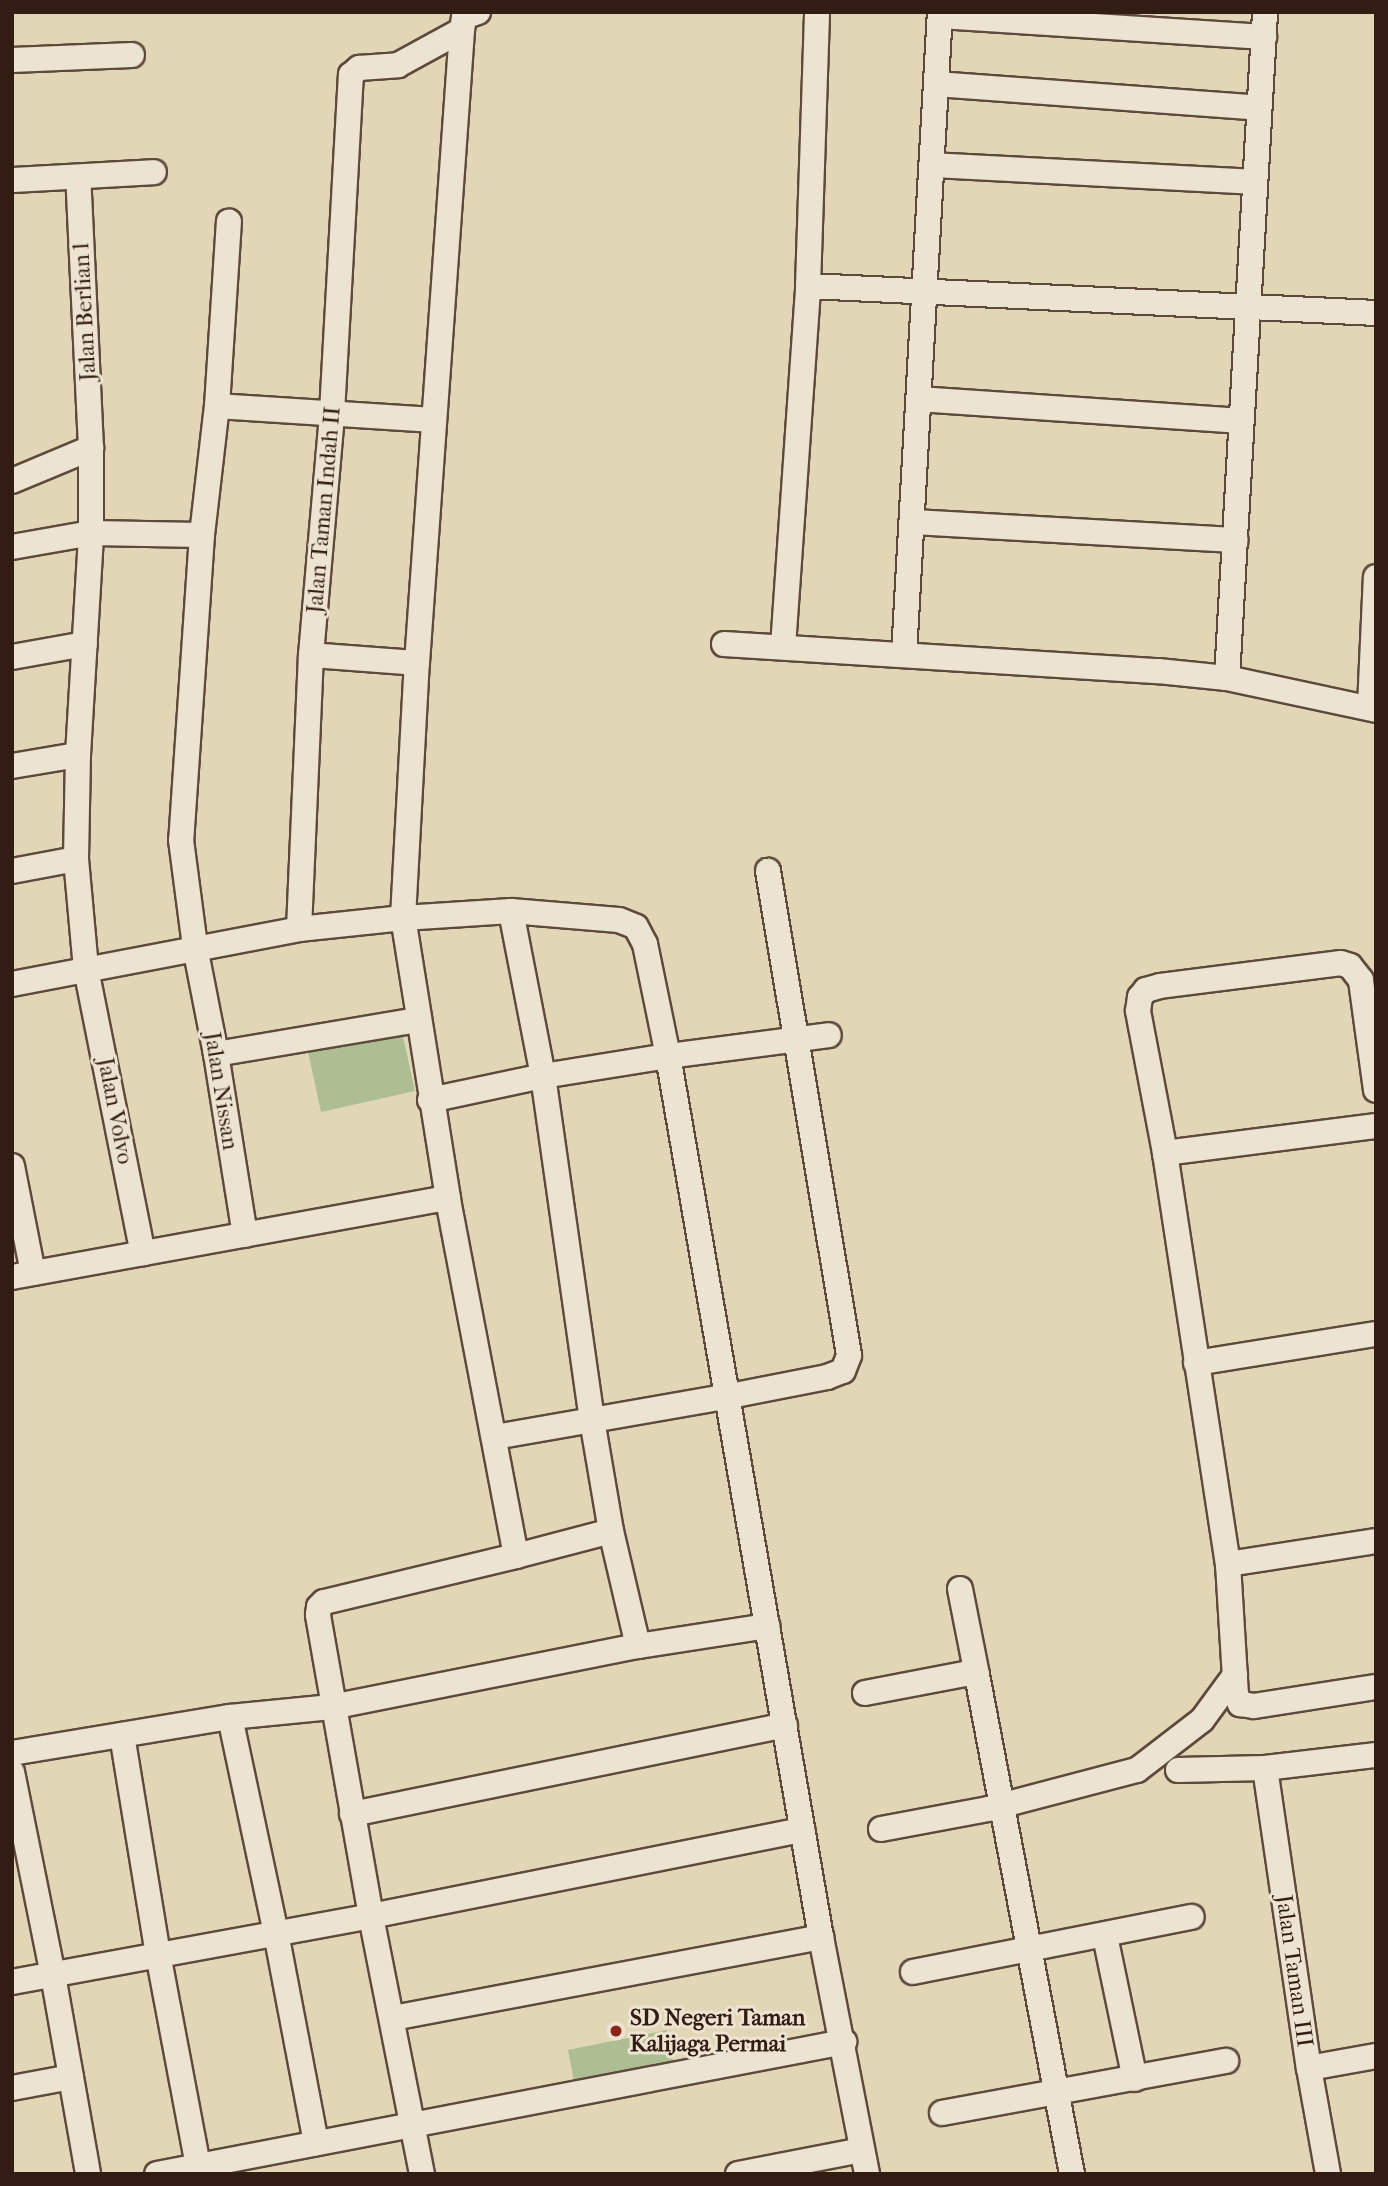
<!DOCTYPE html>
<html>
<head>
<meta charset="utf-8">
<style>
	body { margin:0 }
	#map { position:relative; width:1388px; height:2186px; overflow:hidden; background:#e1d6b6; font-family:"IM FELL French Canon",serif }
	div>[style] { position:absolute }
	.green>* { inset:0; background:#adbf92 }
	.roads { filter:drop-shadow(2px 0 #5e4a3c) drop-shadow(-2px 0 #5e4a3c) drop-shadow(0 2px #5e4a3c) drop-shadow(0 -2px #5e4a3c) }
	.minor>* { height:24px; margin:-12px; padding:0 12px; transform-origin:12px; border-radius:12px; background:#ece4d0 }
	.dots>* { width:19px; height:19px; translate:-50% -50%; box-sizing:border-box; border:4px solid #ece4d0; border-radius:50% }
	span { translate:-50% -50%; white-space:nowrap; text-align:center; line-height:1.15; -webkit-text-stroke:6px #ece4d0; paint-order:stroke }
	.street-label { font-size:23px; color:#321c13 }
	.poi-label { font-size:23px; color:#321c13; font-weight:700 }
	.left { translate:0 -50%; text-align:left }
	.frame { position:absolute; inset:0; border:14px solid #321c13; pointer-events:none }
</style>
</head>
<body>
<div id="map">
	<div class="green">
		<div style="clip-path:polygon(399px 1018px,415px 1091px,321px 1112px,305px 1038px)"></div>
		<div style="clip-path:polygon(667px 2030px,673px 2062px,574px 2081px,568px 2050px)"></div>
	</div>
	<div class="roads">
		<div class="minor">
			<div style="left:940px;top:16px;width:325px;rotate:3.7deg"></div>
			<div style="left:12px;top:60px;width:120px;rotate:-2.4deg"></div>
			<div style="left:936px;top:84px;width:324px;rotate:4.2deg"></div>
			<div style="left:932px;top:165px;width:323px;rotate:3deg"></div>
			<div style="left:12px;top:180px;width:142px;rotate:-3.2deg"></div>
			<div style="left:808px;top:286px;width:569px;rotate:2.72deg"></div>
			<div style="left:919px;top:399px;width:323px;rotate:3.9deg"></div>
			<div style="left:217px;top:406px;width:217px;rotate:3.7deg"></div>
			<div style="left:12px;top:481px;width:86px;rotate:-22.7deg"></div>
			<div style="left:912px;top:522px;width:324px;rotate:3.2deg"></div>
			<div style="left:202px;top:535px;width:130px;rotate:-83.4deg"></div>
			<div style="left:217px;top:406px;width:185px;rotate:-86.3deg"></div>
			<div style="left:12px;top:547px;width:80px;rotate:-10deg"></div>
			<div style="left:91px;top:533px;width:111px;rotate:1deg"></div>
			<div style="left:202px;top:535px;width:306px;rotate:93.9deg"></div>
			<div style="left:181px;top:840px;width:108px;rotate:82.5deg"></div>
			<div style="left:195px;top:947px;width:109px;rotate:78.9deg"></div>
			<div style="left:216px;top:1054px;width:183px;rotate:80.9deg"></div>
			<div style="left:724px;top:644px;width:435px;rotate:3.6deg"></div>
			<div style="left:1158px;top:671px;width:69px;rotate:5.8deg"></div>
			<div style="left:1227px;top:678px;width:152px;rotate:12.1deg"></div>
			<div style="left:783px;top:647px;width:362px;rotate:-86deg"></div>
			<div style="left:808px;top:286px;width:274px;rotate:-88.1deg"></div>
			<div style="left:311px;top:655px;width:106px;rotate:4.3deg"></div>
			<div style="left:904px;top:655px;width:644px;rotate:-86.8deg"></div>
			<div style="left:12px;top:657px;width:74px;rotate:-10.1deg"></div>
			<div style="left:1227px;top:678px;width:667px;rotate:-86.73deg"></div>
			<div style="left:1370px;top:707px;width:130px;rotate:-87.4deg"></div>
			<div style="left:12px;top:766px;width:67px;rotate:-9.5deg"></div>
			<div style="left:78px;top:755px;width:222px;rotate:-86.6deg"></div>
			<div style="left:91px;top:533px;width:85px;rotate:-90deg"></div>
			<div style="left:91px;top:448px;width:271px;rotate:-92.7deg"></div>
			<div style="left:76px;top:859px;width:104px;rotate:-88.9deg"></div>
			<div style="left:12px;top:871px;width:65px;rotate:-10.6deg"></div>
			<div style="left:76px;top:859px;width:110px;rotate:84.8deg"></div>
			<div style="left:86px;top:969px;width:290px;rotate:78.7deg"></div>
			<div style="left:299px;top:929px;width:274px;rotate:-87.5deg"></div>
			<div style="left:311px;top:655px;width:243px;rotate:-85deg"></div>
			<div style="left:332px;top:413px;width:339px;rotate:-86.8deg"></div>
			<div style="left:351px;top:75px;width:11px;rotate:-41deg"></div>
			<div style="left:359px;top:68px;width:39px;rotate:-4deg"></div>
			<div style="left:398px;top:65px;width:73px;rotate:-28.7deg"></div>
			<div style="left:12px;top:984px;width:292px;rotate:-10.8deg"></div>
			<div style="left:299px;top:929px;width:105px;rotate:-6deg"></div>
			<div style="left:403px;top:918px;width:255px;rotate:-86.9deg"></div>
			<div style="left:417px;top:663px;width:635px;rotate:-85.93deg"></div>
			<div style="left:462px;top:30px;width:13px;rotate:-81deg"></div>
			<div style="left:464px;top:17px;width:15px;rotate:-20deg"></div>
			<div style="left:216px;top:1054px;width:205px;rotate:-9.6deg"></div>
			<div style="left:1376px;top:1090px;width:111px;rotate:-97.8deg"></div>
			<div style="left:1361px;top:980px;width:18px;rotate:-128deg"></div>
			<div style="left:1350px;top:966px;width:9px;rotate:-162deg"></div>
			<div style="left:1341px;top:963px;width:182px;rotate:172.8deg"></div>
			<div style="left:1160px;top:986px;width:15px;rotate:164deg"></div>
			<div style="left:1146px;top:990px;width:9px;rotate:131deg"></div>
			<div style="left:1140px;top:997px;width:14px;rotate:98deg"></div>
			<div style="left:1138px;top:1011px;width:145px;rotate:79.2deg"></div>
			<div style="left:1165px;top:1153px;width:416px;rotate:81.3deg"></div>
			<div style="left:1228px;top:1564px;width:130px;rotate:86.5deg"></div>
			<div style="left:1236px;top:1694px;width:11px;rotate:68deg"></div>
			<div style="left:1240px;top:1704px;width:14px;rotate:8deg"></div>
			<div style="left:1254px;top:1706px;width:123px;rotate:-8.9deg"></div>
			<div style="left:430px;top:1100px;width:116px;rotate:-12deg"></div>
			<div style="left:543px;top:1076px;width:127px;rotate:-9.1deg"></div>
			<div style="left:668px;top:1056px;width:162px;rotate:-7.4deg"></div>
			<div style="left:1165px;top:1153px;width:213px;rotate:-7.3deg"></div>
			<div style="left:12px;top:1166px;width:109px;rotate:78.9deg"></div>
			<div style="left:12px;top:1277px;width:443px;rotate:-10.3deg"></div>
			<div style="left:448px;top:1198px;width:284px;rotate:-99.1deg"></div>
			<div style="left:403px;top:918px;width:108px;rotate:-3.7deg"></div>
			<div style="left:1196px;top:1363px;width:182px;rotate:-9.2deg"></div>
			<div style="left:495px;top:1437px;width:239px;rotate:-9.9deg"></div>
			<div style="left:730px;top:1396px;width:99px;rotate:-11.1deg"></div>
			<div style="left:827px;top:1377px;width:17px;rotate:-21deg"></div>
			<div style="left:843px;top:1371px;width:17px;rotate:-69deg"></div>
			<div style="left:849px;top:1355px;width:491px;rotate:-99.5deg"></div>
			<div style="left:516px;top:1556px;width:98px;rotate:-14.7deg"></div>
			<div style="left:1228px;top:1564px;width:150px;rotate:-8.8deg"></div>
			<div style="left:960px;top:1589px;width:88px;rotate:78.8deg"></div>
			<div style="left:638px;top:1646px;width:118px;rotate:-103.2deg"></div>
			<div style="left:611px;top:1531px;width:113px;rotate:-99.7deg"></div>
			<div style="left:592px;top:1420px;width:347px;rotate:-98.1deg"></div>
			<div style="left:543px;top:1076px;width:168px;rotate:-101deg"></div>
			<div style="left:511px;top:911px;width:108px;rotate:4.8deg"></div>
			<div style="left:619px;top:920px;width:18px;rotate:22deg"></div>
			<div style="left:636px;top:927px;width:19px;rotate:62deg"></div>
			<div style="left:645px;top:944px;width:114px;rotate:78.4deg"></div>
			<div style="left:668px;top:1056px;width:894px;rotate:80.15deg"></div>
			<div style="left:821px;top:1937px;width:241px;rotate:79deg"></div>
			<div style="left:865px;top:1693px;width:102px;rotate:-10.8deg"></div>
			<div style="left:965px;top:1674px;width:12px;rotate:5deg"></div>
			<div style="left:977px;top:1675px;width:508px;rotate:79.22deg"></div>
			<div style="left:230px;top:1717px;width:221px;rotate:78deg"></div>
			<div style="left:276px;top:1933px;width:214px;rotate:79.2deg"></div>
			<div style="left:122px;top:1735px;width:222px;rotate:80.7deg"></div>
			<div style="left:158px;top:1954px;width:216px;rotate:79.3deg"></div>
			<div style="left:12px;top:1753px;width:221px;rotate:-9.4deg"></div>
			<div style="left:230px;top:1717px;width:102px;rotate:-5.6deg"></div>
			<div style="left:332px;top:1707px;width:312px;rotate:-11.3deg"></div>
			<div style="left:638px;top:1646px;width:131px;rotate:-8.8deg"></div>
			<div style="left:1265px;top:1768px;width:303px;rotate:81.7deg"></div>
			<div style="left:1309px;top:2068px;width:108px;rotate:79.8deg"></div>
			<div style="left:1178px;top:1770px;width:87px;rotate:-1.3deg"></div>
			<div style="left:1265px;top:1768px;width:112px;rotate:-6.7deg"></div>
			<div style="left:12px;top:1772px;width:207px;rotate:78.6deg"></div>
			<div style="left:53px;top:1975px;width:202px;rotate:80deg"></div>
			<div style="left:352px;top:1814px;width:442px;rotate:-11.6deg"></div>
			<div style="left:881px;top:1829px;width:109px;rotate:-10.6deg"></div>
			<div style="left:988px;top:1809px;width:154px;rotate:-14.7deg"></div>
			<div style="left:1137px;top:1770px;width:82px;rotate:-37.6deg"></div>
			<div style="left:1202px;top:1720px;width:56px;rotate:-53.7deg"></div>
			<div style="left:1105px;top:1936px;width:146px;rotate:78.2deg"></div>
			<div style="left:913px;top:1972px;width:284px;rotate:-11.2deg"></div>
			<div style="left:12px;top:1982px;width:365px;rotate:-10.4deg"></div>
			<div style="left:371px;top:1916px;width:440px;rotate:-11.3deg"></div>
			<div style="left:393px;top:2018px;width:436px;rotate:-10.7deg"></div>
			<div style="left:1309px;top:2068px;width:68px;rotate:-10.2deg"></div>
			<div style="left:12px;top:2088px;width:60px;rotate:-10.6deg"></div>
			<div style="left:942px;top:2113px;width:289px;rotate:-10.4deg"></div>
			<div style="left:157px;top:2174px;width:700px;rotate:-10.88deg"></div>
			<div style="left:422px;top:2174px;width:263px;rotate:-101.2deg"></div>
			<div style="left:371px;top:1916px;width:306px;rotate:-100deg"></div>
			<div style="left:318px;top:1615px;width:8px;rotate:-83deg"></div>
			<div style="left:319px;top:1607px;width:7px;rotate:-45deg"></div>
			<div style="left:324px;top:1602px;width:197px;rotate:-13.5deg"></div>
			<div style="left:516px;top:1556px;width:364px;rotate:-100.8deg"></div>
			<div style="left:738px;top:2174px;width:126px;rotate:-11deg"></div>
		</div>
	</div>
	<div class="dots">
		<div style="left:616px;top:2031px;background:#8f2418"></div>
	</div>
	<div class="street-label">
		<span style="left:85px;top:312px;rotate:-93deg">Jalan Berlian l</span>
		<span style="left:324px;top:510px;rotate:-85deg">Jalan Taman Indah II</span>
		<span style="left:221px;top:1091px;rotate:81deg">Jalan Nissan</span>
		<span style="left:115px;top:1111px;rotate:79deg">Jalan Volvo</span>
		<span style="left:1294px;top:1971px;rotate:82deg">Jalan Taman III</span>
	</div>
	<div class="poi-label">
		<span class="left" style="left:630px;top:2031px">SD Negeri Taman<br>Kalijaga Permai</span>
	</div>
	<div class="frame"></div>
</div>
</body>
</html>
